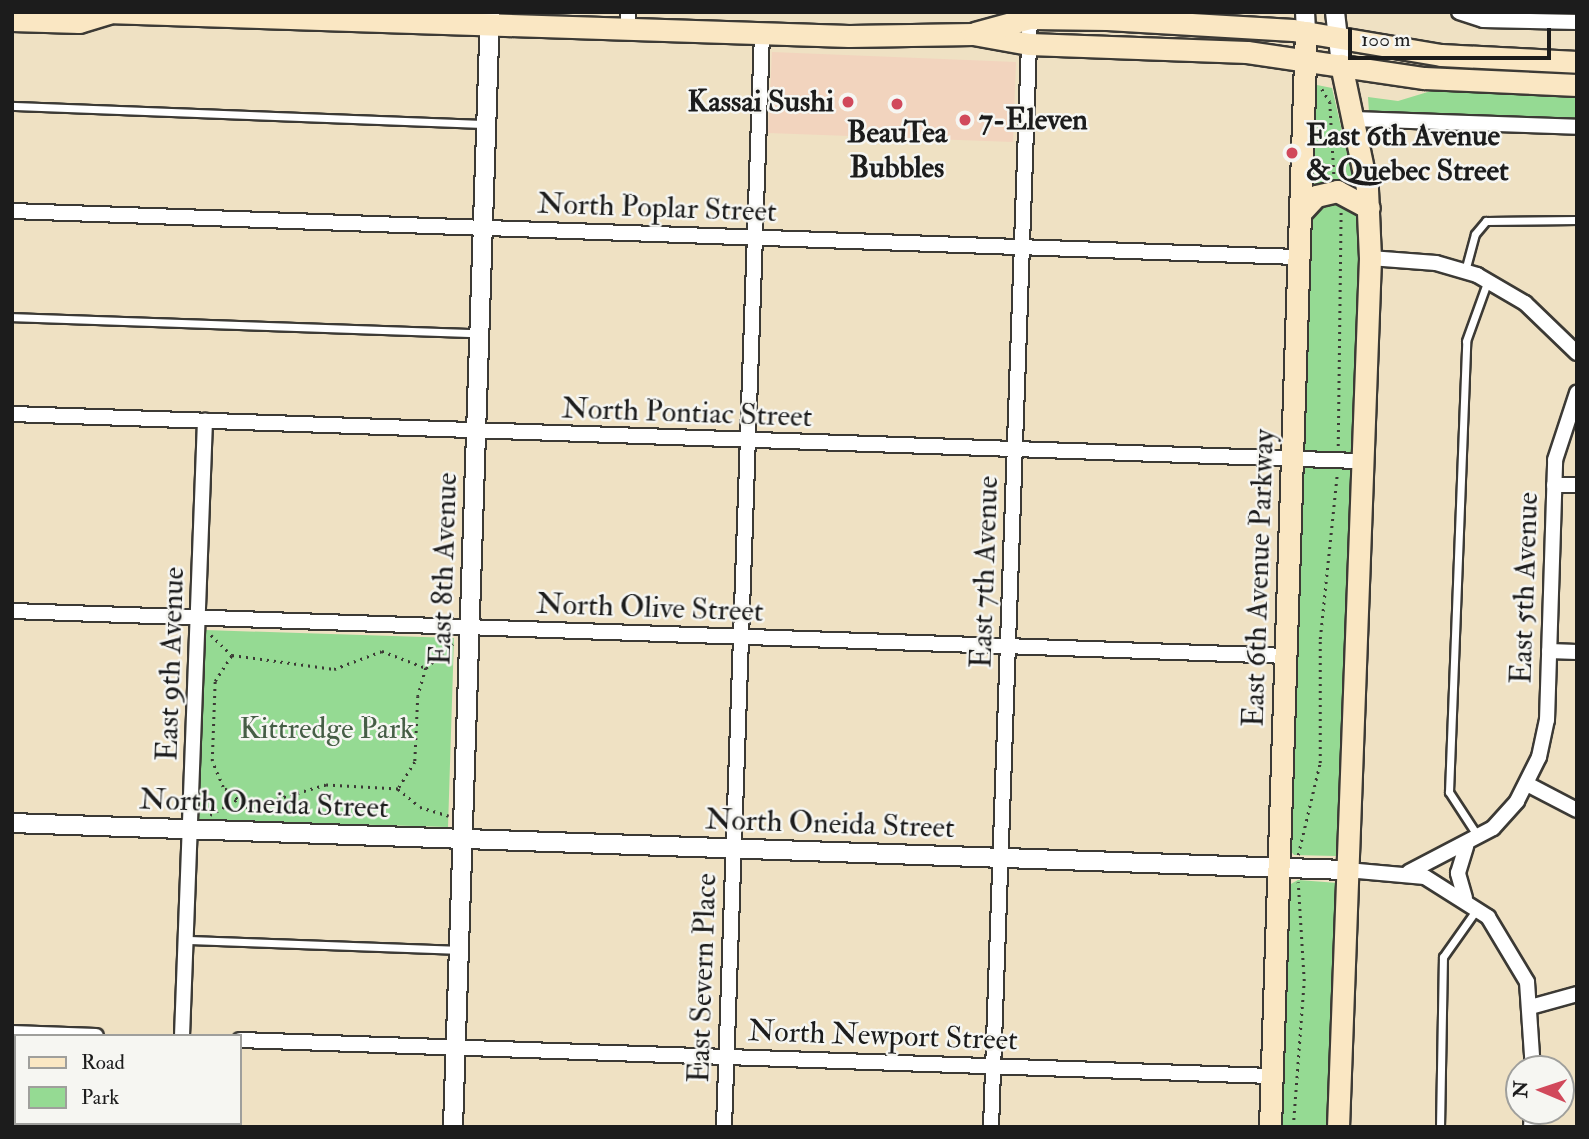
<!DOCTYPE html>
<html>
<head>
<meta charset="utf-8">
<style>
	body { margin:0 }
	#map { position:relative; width:1589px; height:1139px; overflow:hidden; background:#efe1c3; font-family:"IM FELL Double Pica",serif }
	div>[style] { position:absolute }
	.built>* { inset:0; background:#f2d4be }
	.green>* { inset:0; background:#95da93 }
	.path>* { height:2.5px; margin-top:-1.25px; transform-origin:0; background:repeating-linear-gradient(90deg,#3c3a35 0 2px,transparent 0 7px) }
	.roads { filter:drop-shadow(2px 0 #3c3a35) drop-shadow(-2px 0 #3c3a35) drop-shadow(0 2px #3c3a35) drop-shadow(0 -2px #3c3a35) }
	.service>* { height:7px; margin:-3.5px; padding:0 3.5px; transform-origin:3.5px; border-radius:3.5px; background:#fff }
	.minor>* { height:14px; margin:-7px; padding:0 7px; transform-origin:7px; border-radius:7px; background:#fff }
	.tertiary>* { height:18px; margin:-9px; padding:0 9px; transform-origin:9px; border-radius:9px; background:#fff }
	.secondary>* { height:21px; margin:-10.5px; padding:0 10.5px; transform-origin:10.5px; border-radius:10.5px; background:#fae7c3 }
	.dots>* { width:19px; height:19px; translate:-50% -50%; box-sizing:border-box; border:4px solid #f6f6f2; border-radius:50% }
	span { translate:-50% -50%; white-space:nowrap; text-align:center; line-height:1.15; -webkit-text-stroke:5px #f6f6f2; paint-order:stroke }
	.poi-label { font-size:30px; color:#1c1c1c; font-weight:700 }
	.right { translate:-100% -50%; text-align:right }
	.left { translate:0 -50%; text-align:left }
	.street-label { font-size:30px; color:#1c1c1c }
	.park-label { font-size:30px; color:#465e46 }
	.frame { position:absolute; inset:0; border:14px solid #1c1c1c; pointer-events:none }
	.legend { position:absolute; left:14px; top:1034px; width:228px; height:91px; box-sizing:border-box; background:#f6f6f2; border:2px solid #9f9f9c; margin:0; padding:9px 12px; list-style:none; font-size:21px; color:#1c1c1c }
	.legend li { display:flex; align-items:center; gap:14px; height:35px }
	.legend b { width:35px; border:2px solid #9f9f9c }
	.north { position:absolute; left:1505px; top:1055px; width:70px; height:70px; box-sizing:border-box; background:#f6f6f2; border:2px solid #9f9f9c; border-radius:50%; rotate:272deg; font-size:19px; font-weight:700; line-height:28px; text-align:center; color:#1c1c1c }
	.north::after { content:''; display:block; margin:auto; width:24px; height:32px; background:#d1495b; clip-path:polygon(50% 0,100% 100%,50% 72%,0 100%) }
	.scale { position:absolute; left:1348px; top:28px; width:203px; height:32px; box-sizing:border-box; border:4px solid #1c1c1c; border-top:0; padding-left:9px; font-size:21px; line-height:24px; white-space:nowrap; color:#1c1c1c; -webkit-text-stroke:5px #f6f6f2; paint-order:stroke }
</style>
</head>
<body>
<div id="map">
	<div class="built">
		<div style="clip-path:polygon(772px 52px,1016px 62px,1013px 142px,768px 133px)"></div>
	</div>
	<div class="green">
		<div style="clip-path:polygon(1317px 85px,1332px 88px,1355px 187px,1312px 190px)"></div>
		<div style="clip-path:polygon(1431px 91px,1577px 96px,1577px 120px,1369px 112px,1368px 97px,1398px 101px)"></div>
		<div style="clip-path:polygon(1335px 197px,1363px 218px,1336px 856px,1294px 855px,1288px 848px,1311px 224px,1318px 206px)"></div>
		<div style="clip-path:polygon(205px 630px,454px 638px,448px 827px,199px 820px)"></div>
		<div style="clip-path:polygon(1298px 880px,1338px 883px,1331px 1127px,1281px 1127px,1289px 885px)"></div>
	</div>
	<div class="path">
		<div style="left:1322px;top:89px;width:15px;rotate:58deg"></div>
		<div style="left:1330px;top:102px;width:72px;rotate:86.8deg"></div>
		<div style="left:1338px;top:446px;width:234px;rotate:-89.3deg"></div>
		<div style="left:211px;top:635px;width:29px;rotate:44deg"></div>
		<div style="left:382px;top:651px;width:47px;rotate:21.1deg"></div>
		<div style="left:426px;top:668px;width:29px;rotate:106deg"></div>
		<div style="left:418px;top:696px;width:66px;rotate:92.6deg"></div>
		<div style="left:415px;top:762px;width:32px;rotate:122deg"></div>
		<div style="left:398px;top:789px;width:72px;rotate:-176.8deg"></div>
		<div style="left:326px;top:785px;width:81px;rotate:163.6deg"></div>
		<div style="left:248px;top:808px;width:33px;rotate:-140deg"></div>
		<div style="left:223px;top:787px;width:28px;rotate:-113deg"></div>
		<div style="left:212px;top:761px;width:80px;rotate:-87.9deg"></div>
		<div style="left:215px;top:681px;width:31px;rotate:-57deg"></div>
		<div style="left:232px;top:655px;width:103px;rotate:7.8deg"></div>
		<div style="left:334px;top:669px;width:51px;rotate:-20.6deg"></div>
		<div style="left:426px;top:668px;width:36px;rotate:-42deg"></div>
		<div style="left:398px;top:789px;width:28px;rotate:39deg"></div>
		<div style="left:420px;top:807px;width:30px;rotate:17deg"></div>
		<div style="left:210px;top:815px;width:34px;rotate:-30deg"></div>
		<div style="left:1298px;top:855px;width:95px;rotate:-76.6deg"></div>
		<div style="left:1320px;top:763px;width:124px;rotate:-90deg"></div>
		<div style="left:1320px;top:639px;width:166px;rotate:-84.1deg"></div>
		<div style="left:1293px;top:1127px;width:146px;rotate:-85.7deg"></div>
		<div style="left:1304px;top:981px;width:99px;rotate:-93.5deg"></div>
	</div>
	<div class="roads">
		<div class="service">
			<div style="left:12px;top:106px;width:474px;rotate:2.2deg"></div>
			<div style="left:1465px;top:271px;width:38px;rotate:-75deg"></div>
			<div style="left:1475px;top:234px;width:17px;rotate:-50deg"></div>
			<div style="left:1486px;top:221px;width:91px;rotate:-0.6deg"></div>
			<div style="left:12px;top:317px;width:468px;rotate:2deg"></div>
			<div style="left:1479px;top:838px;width:55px;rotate:-123.1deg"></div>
			<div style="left:1449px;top:792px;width:451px;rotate:-87.8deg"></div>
			<div style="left:1466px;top:341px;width:65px;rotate:-70.2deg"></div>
			<div style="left:186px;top:940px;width:272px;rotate:2.1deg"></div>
			<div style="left:1440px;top:1127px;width:170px;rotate:-89deg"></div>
			<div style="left:1443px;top:957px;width:59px;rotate:-54.7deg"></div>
		</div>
		<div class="minor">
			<div style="left:1459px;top:12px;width:25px;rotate:18deg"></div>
			<div style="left:1483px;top:20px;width:94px;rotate:1.2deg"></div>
			<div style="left:628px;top:28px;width:16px;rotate:-90deg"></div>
			<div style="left:1353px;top:119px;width:224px;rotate:2deg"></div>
			<div style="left:12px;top:211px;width:1288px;rotate:2.05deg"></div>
			<div style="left:1370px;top:258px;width:66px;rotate:4.3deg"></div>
			<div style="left:1436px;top:263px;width:43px;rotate:16.3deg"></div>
			<div style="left:1477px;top:275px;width:56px;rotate:30.3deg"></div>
			<div style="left:1525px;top:303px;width:72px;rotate:43.9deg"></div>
			<div style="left:12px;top:414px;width:1349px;rotate:2deg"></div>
			<div style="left:1554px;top:485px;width:23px"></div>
			<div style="left:12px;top:611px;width:1275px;rotate:2.02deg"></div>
			<div style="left:1549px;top:651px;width:28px;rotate:2deg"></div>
			<div style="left:1527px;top:784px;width:56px;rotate:27.5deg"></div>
			<div style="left:1347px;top:870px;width:78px;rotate:5.1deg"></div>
			<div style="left:1425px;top:877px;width:75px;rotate:32.4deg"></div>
			<div style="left:1488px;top:917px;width:76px;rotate:59deg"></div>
			<div style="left:1527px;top:982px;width:87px;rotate:86.1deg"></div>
			<div style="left:1409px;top:872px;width:95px;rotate:-27.6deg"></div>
			<div style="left:1493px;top:828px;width:36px;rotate:-48deg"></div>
			<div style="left:1517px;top:801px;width:49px;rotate:-63.4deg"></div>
			<div style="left:1539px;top:757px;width:38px;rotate:-78deg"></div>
			<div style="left:1547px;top:720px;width:260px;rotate:-88.2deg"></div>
			<div style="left:1555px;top:460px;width:71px;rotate:-71.8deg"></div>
			<div style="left:1465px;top:898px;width:26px;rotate:-106deg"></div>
			<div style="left:1458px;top:873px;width:28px;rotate:-73deg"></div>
			<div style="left:1534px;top:1006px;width:45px;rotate:-15.6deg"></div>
			<div style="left:12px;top:1033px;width:84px;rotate:2deg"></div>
			<div style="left:182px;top:1036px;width:616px;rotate:-87.86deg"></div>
			<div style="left:240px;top:1040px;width:1033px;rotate:2deg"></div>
			<div style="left:179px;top:1127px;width:4px;rotate:-90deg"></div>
			<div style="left:724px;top:1127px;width:1095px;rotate:-88.01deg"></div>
			<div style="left:991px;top:1127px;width:1110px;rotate:-87.99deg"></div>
			<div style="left:1531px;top:1127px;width:16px;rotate:-86deg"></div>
		</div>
		<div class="tertiary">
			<div style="left:1305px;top:12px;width:20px;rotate:87deg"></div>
			<div style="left:1335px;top:12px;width:53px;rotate:83.5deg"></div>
			<div style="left:12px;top:823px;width:1336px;rotate:2.02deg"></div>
			<div style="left:453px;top:1127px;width:1116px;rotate:-88.1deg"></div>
		</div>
		<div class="secondary">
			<div style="left:106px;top:12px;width:743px;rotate:1.85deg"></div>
			<div style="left:849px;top:36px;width:124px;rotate:-0.9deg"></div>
			<div style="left:973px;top:34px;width:57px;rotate:10.1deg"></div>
			<div style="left:1029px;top:44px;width:218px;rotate:2.1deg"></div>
			<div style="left:1247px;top:52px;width:179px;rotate:8.4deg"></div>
			<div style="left:1424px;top:78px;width:153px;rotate:2.6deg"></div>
			<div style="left:12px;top:20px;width:67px;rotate:1.7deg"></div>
			<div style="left:79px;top:22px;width:31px;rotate:-17deg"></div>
			<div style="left:975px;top:33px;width:57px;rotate:-15.3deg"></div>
			<div style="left:1030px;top:18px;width:77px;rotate:0.7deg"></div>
			<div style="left:1107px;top:19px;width:186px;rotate:3.4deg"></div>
			<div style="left:1293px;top:30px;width:150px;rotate:9.6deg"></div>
			<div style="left:1441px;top:55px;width:136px;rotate:2.9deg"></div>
			<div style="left:1301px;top:212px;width:22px;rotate:-47deg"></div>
			<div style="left:1316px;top:196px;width:22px;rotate:-13deg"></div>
			<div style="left:1337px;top:191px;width:36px;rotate:28deg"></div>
			<div style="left:1270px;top:1127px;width:1096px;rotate:-88.12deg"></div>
			<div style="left:1338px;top:1127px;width:870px;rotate:-87.89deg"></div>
			<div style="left:1370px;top:258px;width:70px;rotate:-92.5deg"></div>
			<div style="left:1367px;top:188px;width:126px;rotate:-101.9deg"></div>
		</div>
	</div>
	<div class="dots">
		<div style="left:848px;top:102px;background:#d1495b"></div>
		<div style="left:897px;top:104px;background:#d1495b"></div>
		<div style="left:965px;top:120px;background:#d1495b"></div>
		<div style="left:1292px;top:153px;background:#d1495b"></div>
	</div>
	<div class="poi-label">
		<span class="right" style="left:834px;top:102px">Kassai Sushi</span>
		<span class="left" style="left:979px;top:120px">7-Eleven</span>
		<span style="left:897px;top:150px">BeauTea<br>Bubbles</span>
		<span class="left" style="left:1306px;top:153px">East 6th Avenue<br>&amp; Quebec Street</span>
	</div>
	<div class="street-label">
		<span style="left:657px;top:208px;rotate:2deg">North Poplar Street</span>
		<span style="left:687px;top:413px;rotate:2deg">North Pontiac Street</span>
		<span style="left:444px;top:569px;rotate:-88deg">East 8th Avenue</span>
		<span style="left:985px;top:572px;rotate:-88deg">East 7th Avenue</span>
		<span style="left:1259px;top:578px;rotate:-88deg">East 6th Avenue Parkway</span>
		<span style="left:1525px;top:588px;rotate:-88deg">East 5th Avenue</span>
		<span style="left:650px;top:608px;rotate:2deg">North Olive Street</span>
		<span style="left:171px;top:664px;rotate:-88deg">East 9th Avenue</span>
		<span style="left:264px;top:804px;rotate:2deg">North Oneida Street</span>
		<span style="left:830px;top:824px;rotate:2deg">North Oneida Street</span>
		<span style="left:703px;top:978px;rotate:-88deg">East Severn Place</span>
		<span style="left:883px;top:1036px;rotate:2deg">North Newport Street</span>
	</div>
	<div class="park-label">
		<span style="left:327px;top:729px">Kittredge Park</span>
	</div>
	<div class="frame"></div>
	<ul class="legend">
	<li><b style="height:9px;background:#fae7c3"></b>Road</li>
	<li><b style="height:19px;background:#95da93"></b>Park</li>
	</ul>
	<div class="north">N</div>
	<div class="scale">100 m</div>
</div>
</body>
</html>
